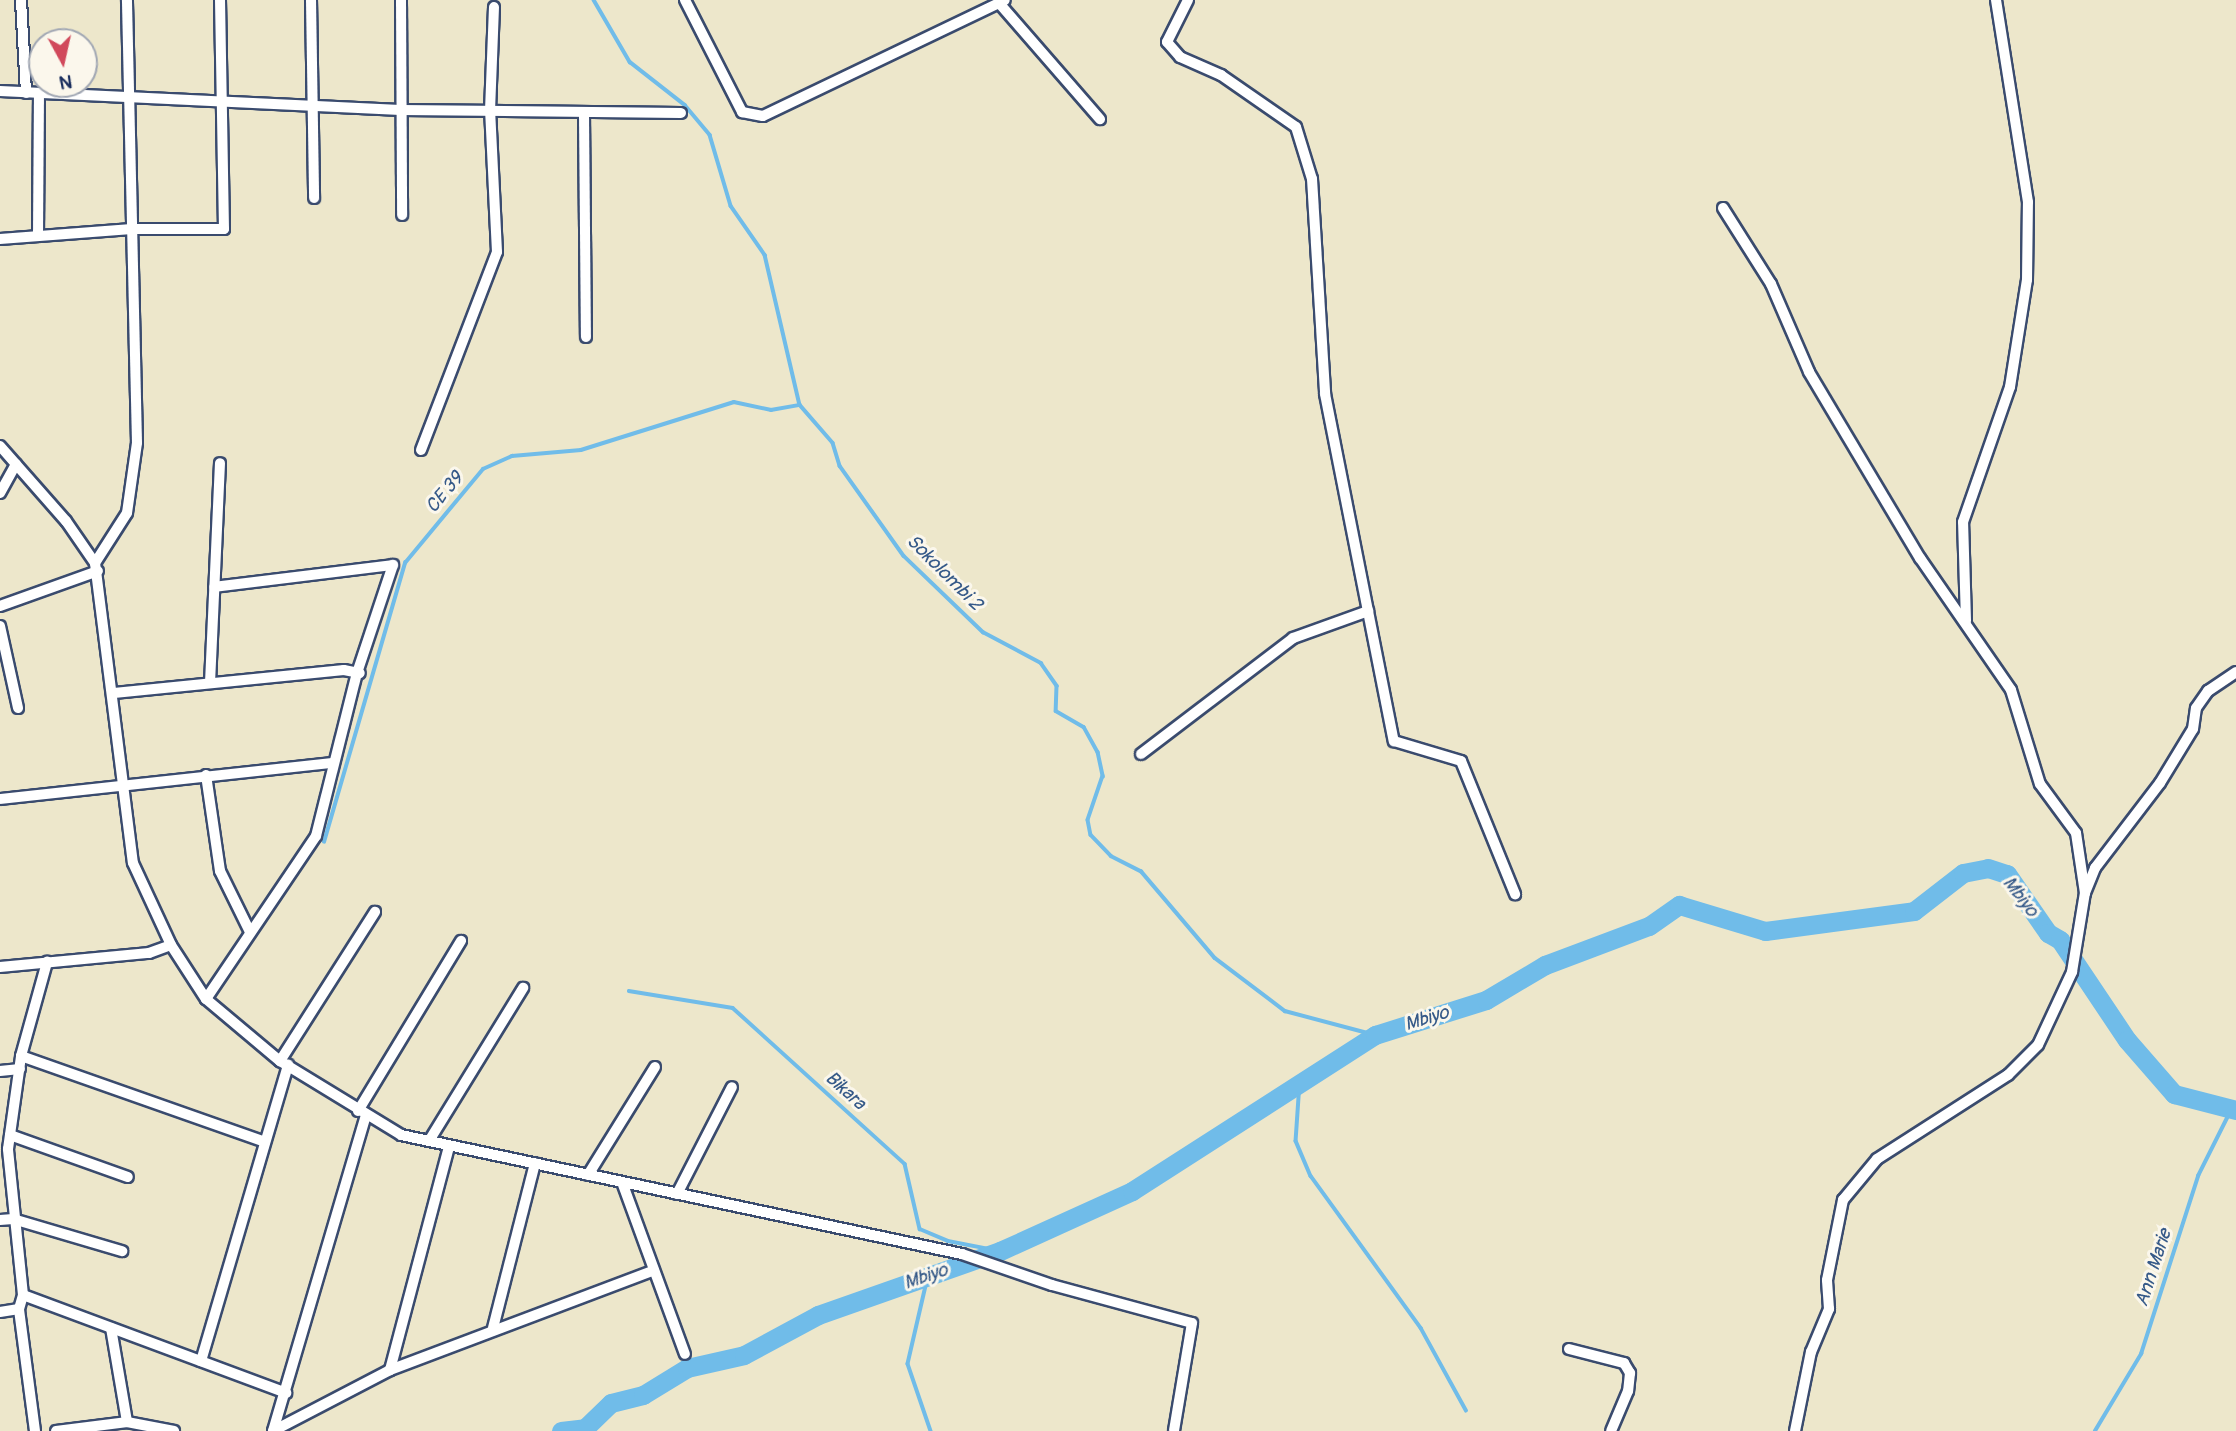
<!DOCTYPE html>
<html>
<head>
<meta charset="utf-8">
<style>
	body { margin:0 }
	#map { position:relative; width:2236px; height:1431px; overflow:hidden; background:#ede7cb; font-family:Pangolin,sans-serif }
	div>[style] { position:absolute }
	.stream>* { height:3.5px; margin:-1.75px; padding:0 1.75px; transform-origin:1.75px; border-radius:1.75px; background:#70bce9 }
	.river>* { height:19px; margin:-9.5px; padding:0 9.5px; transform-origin:9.5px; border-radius:9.5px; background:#70bce9 }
	.roads { filter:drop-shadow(2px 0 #3a4b6e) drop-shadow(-2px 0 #3a4b6e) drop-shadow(0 2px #3a4b6e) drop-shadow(0 -2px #3a4b6e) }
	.street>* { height:10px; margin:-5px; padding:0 5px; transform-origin:5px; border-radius:5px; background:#fff }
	span { translate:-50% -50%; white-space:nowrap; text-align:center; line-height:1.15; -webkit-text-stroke:6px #fbf7ec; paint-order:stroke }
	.water-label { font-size:19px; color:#355988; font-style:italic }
	.north { position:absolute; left:28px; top:28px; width:70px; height:70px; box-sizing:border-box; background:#fbf7ec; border:2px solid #a1a7b3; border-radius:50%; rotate:172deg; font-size:19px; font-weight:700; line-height:28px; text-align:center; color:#1b2f5e }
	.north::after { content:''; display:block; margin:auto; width:24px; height:32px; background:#d1495b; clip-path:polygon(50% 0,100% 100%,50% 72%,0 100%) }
</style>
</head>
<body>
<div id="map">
	<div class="stream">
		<div style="left:594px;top:0;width:72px;rotate:59.9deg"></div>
		<div style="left:630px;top:62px;width:70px;rotate:38deg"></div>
		<div style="left:685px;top:105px;width:39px;rotate:50deg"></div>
		<div style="left:710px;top:135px;width:74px;rotate:73.5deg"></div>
		<div style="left:731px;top:206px;width:60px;rotate:55.2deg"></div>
		<div style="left:765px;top:255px;width:154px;rotate:76.9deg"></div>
		<div style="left:800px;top:405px;width:50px;rotate:49deg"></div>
		<div style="left:833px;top:443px;width:24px;rotate:73deg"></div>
		<div style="left:840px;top:466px;width:110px;rotate:54.6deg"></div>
		<div style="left:904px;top:556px;width:110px;rotate:43.9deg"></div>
		<div style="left:983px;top:632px;width:66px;rotate:28.1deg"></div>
		<div style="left:1041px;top:663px;width:28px;rotate:55deg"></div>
		<div style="left:1057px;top:686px;width:25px;rotate:92deg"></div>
		<div style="left:1056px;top:711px;width:32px;rotate:30deg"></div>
		<div style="left:1084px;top:727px;width:29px;rotate:61deg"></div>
		<div style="left:1098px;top:752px;width:25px;rotate:78deg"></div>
		<div style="left:1103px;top:776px;width:46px;rotate:108.8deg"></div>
		<div style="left:1088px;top:820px;width:15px;rotate:79deg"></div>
		<div style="left:1091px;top:835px;width:29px;rotate:46deg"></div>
		<div style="left:1111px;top:856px;width:34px;rotate:27deg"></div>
		<div style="left:1141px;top:871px;width:114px;rotate:49.6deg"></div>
		<div style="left:1215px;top:958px;width:88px;rotate:37.1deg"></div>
		<div style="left:1285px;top:1011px;width:93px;rotate:14.9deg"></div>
		<div style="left:324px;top:842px;width:291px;rotate:-73.8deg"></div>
		<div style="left:405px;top:563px;width:122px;rotate:-50.3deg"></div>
		<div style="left:483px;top:469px;width:32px;rotate:-24deg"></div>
		<div style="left:512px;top:456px;width:69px;rotate:-5deg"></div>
		<div style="left:581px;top:450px;width:160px;rotate:-17.4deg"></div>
		<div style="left:734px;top:402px;width:38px;rotate:12deg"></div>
		<div style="left:771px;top:410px;width:29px;rotate:-10deg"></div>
		<div style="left:629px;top:991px;width:105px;rotate:9.3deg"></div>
		<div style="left:733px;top:1008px;width:232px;rotate:42.2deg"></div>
		<div style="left:905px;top:1164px;width:67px;rotate:77deg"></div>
		<div style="left:920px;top:1229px;width:30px;rotate:23deg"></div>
		<div style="left:948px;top:1241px;width:53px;rotate:10.9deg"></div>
		<div style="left:1300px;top:1083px;width:58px;rotate:93.9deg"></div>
		<div style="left:1296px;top:1141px;width:38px;rotate:67deg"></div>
		<div style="left:1311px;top:1176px;width:188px;rotate:54.1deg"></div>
		<div style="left:1421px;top:1328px;width:94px;rotate:61.2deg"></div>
		<div style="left:929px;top:1273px;width:93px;rotate:103deg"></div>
		<div style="left:908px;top:1364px;width:71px;rotate:71.1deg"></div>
		<div style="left:2095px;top:1431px;width:90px;rotate:-59.1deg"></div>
		<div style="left:2141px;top:1354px;width:187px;rotate:-72.2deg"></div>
		<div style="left:2198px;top:1176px;width:74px;rotate:-63.4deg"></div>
	</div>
	<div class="river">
		<div style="left:561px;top:1431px;width:24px;rotate:-7deg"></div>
		<div style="left:585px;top:1428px;width:36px;rotate:-44deg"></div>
		<div style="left:611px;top:1403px;width:33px;rotate:-14deg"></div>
		<div style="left:643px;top:1395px;width:52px;rotate:-31.5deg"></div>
		<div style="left:687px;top:1368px;width:58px;rotate:-12.8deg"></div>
		<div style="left:744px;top:1355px;width:84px;rotate:-28.4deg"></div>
		<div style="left:818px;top:1315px;width:193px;rotate:-19.4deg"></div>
		<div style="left:1000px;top:1251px;width:145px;rotate:-24.4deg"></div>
		<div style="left:1132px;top:1191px;width:289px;rotate:-32.7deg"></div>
		<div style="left:1375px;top:1035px;width:116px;rotate:-17.5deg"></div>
		<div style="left:1486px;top:1000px;width:69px;rotate:-30.7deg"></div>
		<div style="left:1545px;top:965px;width:111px;rotate:-20.6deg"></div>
		<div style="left:1649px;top:926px;width:37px;rotate:-35deg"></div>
		<div style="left:1679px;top:905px;width:90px;rotate:16.8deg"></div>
		<div style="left:1765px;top:931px;width:150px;rotate:-7.6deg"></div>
		<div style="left:1914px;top:911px;width:62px;rotate:-37.8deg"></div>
		<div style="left:1963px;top:873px;width:25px;rotate:-11deg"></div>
		<div style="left:1988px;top:868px;width:20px;rotate:18deg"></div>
		<div style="left:2007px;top:874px;width:72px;rotate:55.2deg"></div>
		<div style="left:2048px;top:933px;width:14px;rotate:30deg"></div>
		<div style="left:2060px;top:940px;width:120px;rotate:56.2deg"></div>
		<div style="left:2127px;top:1040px;width:72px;rotate:49deg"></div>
		<div style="left:2174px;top:1094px;width:64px;rotate:14.5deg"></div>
	</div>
	<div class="roads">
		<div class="street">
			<div style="left:21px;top:0;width:93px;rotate:86.9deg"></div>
			<div style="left:311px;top:0;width:198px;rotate:89.1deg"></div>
			<div style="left:401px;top:0;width:215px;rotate:89.7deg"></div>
			<div style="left:685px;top:0;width:126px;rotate:63deg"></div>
			<div style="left:742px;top:112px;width:21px;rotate:11deg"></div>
			<div style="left:763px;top:116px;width:268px;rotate:-25.6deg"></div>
			<div style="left:1188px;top:0;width:47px;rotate:116.6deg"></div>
			<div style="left:1167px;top:42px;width:20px;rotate:49deg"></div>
			<div style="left:1180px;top:57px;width:45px;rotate:23.7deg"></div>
			<div style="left:1221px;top:75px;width:91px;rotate:34.7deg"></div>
			<div style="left:1296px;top:127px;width:54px;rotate:72.9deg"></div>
			<div style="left:1312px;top:179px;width:215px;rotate:86.5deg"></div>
			<div style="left:1325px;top:394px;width:354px;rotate:78.8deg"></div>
			<div style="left:1394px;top:741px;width:70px;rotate:16.6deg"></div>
			<div style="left:1461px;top:761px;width:144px;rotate:67.9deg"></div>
			<div style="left:999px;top:3px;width:154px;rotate:49deg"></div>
			<div style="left:0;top:91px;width:401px;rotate:2.7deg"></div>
			<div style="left:401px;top:110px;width:280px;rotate:0.6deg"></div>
			<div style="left:584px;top:115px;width:222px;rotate:89.5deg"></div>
			<div style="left:1723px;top:208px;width:90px;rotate:57.7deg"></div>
			<div style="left:1771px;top:284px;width:96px;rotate:66.6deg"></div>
			<div style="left:1809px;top:372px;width:217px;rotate:59.2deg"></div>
			<div style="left:1920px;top:558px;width:160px;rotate:55.4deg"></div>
			<div style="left:2011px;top:690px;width:98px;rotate:72.9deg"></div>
			<div style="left:2040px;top:784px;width:61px;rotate:53.7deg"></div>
			<div style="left:2076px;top:833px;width:61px;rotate:81.5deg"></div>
			<div style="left:38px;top:234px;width:140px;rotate:-89.6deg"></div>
			<div style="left:0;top:239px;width:132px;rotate:-4.3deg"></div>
			<div style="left:132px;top:229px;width:92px"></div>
			<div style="left:224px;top:229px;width:229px;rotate:-91deg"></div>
			<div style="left:0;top:446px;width:100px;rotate:48.7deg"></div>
			<div style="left:66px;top:521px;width:51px;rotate:55.4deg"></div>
			<div style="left:95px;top:563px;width:302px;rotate:82.8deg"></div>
			<div style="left:133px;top:863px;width:90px;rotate:65.1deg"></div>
			<div style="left:171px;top:945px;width:64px;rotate:57.1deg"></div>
			<div style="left:206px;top:999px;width:97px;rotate:40deg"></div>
			<div style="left:280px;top:1061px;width:142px;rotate:31.4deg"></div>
			<div style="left:401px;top:1135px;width:573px;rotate:11.98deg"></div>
			<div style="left:962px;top:1254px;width:95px;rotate:19deg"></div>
			<div style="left:1052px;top:1285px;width:145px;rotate:15.2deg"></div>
			<div style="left:1192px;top:1323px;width:109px;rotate:99.5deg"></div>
			<div style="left:421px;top:450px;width:212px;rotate:-69deg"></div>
			<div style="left:497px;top:252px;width:141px;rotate:-92.8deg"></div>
			<div style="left:490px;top:111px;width:104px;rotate:-87.8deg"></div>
			<div style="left:0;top:493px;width:33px;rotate:-61deg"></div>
			<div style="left:95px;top:563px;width:59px;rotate:-57.4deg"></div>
			<div style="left:127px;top:513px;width:71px;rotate:-81.9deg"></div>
			<div style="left:137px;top:443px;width:443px;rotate:-91.3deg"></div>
			<div style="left:0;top:606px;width:104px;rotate:-19.7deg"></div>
			<div style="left:1966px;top:621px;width:99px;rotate:-91.7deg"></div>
			<div style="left:1963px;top:522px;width:143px;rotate:-70.8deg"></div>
			<div style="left:2010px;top:387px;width:108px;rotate:-81deg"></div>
			<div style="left:2027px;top:280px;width:78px;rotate:-89.3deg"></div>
			<div style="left:2028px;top:202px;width:205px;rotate:-99deg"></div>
			<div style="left:0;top:626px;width:84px;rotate:77.6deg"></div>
			<div style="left:210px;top:683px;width:220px;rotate:-87.4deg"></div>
			<div style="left:114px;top:693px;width:231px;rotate:-5.7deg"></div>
			<div style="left:344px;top:670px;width:16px;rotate:11deg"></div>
			<div style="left:1141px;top:754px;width:191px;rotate:-37.3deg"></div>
			<div style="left:1293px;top:638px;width:80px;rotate:-19.8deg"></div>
			<div style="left:206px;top:775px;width:97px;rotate:81.7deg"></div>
			<div style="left:220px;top:871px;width:68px;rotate:63.8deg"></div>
			<div style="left:0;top:799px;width:334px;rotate:-6.2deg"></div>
			<div style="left:0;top:967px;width:150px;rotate:-5.4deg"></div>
			<div style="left:149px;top:953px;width:23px;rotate:-20deg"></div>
			<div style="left:206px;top:999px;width:197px;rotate:-56deg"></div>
			<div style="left:316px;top:836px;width:168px;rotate:-75.9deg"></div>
			<div style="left:357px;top:673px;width:114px;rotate:-71.6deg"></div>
			<div style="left:393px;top:565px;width:180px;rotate:173deg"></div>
			<div style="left:21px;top:1056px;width:256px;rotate:19.4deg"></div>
			<div style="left:280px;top:1061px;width:177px;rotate:-57.5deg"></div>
			<div style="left:0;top:1071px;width:20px;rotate:-6deg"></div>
			<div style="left:358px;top:1111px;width:199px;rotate:-58.8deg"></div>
			<div style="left:10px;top:1135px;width:125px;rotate:19.6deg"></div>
			<div style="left:429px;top:1141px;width:180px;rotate:-58.4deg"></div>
			<div style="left:588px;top:1175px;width:127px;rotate:-58.2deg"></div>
			<div style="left:622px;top:1182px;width:183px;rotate:69.9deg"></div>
			<div style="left:677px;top:1194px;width:120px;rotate:-62.8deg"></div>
			<div style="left:0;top:1220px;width:13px;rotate:-4deg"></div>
			<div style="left:13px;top:1219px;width:114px;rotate:16.4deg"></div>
			<div style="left:23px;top:1295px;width:281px;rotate:20.4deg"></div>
			<div style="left:0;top:1312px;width:19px;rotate:-9deg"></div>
			<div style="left:111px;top:1328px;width:95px;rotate:80.3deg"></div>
			<div style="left:493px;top:1328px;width:170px;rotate:-75.7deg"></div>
			<div style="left:1569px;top:1349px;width:57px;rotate:14.3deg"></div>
			<div style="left:1624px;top:1363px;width:12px;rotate:59deg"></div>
			<div style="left:1630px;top:1373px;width:18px;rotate:96deg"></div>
			<div style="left:1628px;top:1391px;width:43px;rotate:113deg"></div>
			<div style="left:201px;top:1361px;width:309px;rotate:-73.6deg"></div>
			<div style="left:390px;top:1370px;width:232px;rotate:-75.2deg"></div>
			<div style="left:35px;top:1431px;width:123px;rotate:-97.5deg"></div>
			<div style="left:19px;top:1309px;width:15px;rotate:-74deg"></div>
			<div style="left:23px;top:1295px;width:147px;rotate:-95.9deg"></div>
			<div style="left:8px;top:1149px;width:94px;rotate:-82deg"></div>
			<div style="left:21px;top:1056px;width:98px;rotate:-74.5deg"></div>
			<div style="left:56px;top:1431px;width:72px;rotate:-7.2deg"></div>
			<div style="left:127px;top:1422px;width:48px;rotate:10.8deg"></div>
			<div style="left:273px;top:1431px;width:132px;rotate:-27.5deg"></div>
			<div style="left:390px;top:1370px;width:282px;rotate:-20.7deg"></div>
			<div style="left:273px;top:1431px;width:328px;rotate:-73.6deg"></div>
			<div style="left:1795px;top:1431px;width:81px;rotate:-78.6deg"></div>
			<div style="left:1811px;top:1352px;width:47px;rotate:-67.3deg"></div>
			<div style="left:1829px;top:1309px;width:29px;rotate:-94deg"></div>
			<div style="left:1827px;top:1280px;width:82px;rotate:-78.7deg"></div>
			<div style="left:1843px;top:1200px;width:53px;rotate:-50.3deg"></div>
			<div style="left:1877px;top:1159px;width:156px;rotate:-32.7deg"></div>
			<div style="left:2008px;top:1075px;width:42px;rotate:-45deg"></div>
			<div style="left:2038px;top:1045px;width:81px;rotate:-65deg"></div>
			<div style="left:2072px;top:972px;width:80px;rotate:-80.7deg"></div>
			<div style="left:2085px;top:893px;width:27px;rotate:-68deg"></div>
			<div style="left:2095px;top:868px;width:107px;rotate:-52.6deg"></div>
			<div style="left:2160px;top:783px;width:63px;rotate:-58.6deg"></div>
			<div style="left:2193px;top:729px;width:21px;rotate:-82deg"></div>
			<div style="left:2196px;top:708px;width:21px;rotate:-55deg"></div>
			<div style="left:2208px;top:691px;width:34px;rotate:-34deg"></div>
		</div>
	</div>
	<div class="water-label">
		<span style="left:445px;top:493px;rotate:-50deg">CE 39</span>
		<span style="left:944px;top:573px;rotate:45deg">Sokolombi 2</span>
		<span style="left:2020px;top:897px;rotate:52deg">Mbiyo</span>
		<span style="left:1427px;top:1019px;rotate:-17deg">Mbiyo</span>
		<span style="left:845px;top:1091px;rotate:42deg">Bikara</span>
		<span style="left:2154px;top:1268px;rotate:-72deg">Ann Marie</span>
		<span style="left:926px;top:1277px;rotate:-19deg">Mbiyo</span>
	</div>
	<div class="north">N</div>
</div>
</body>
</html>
